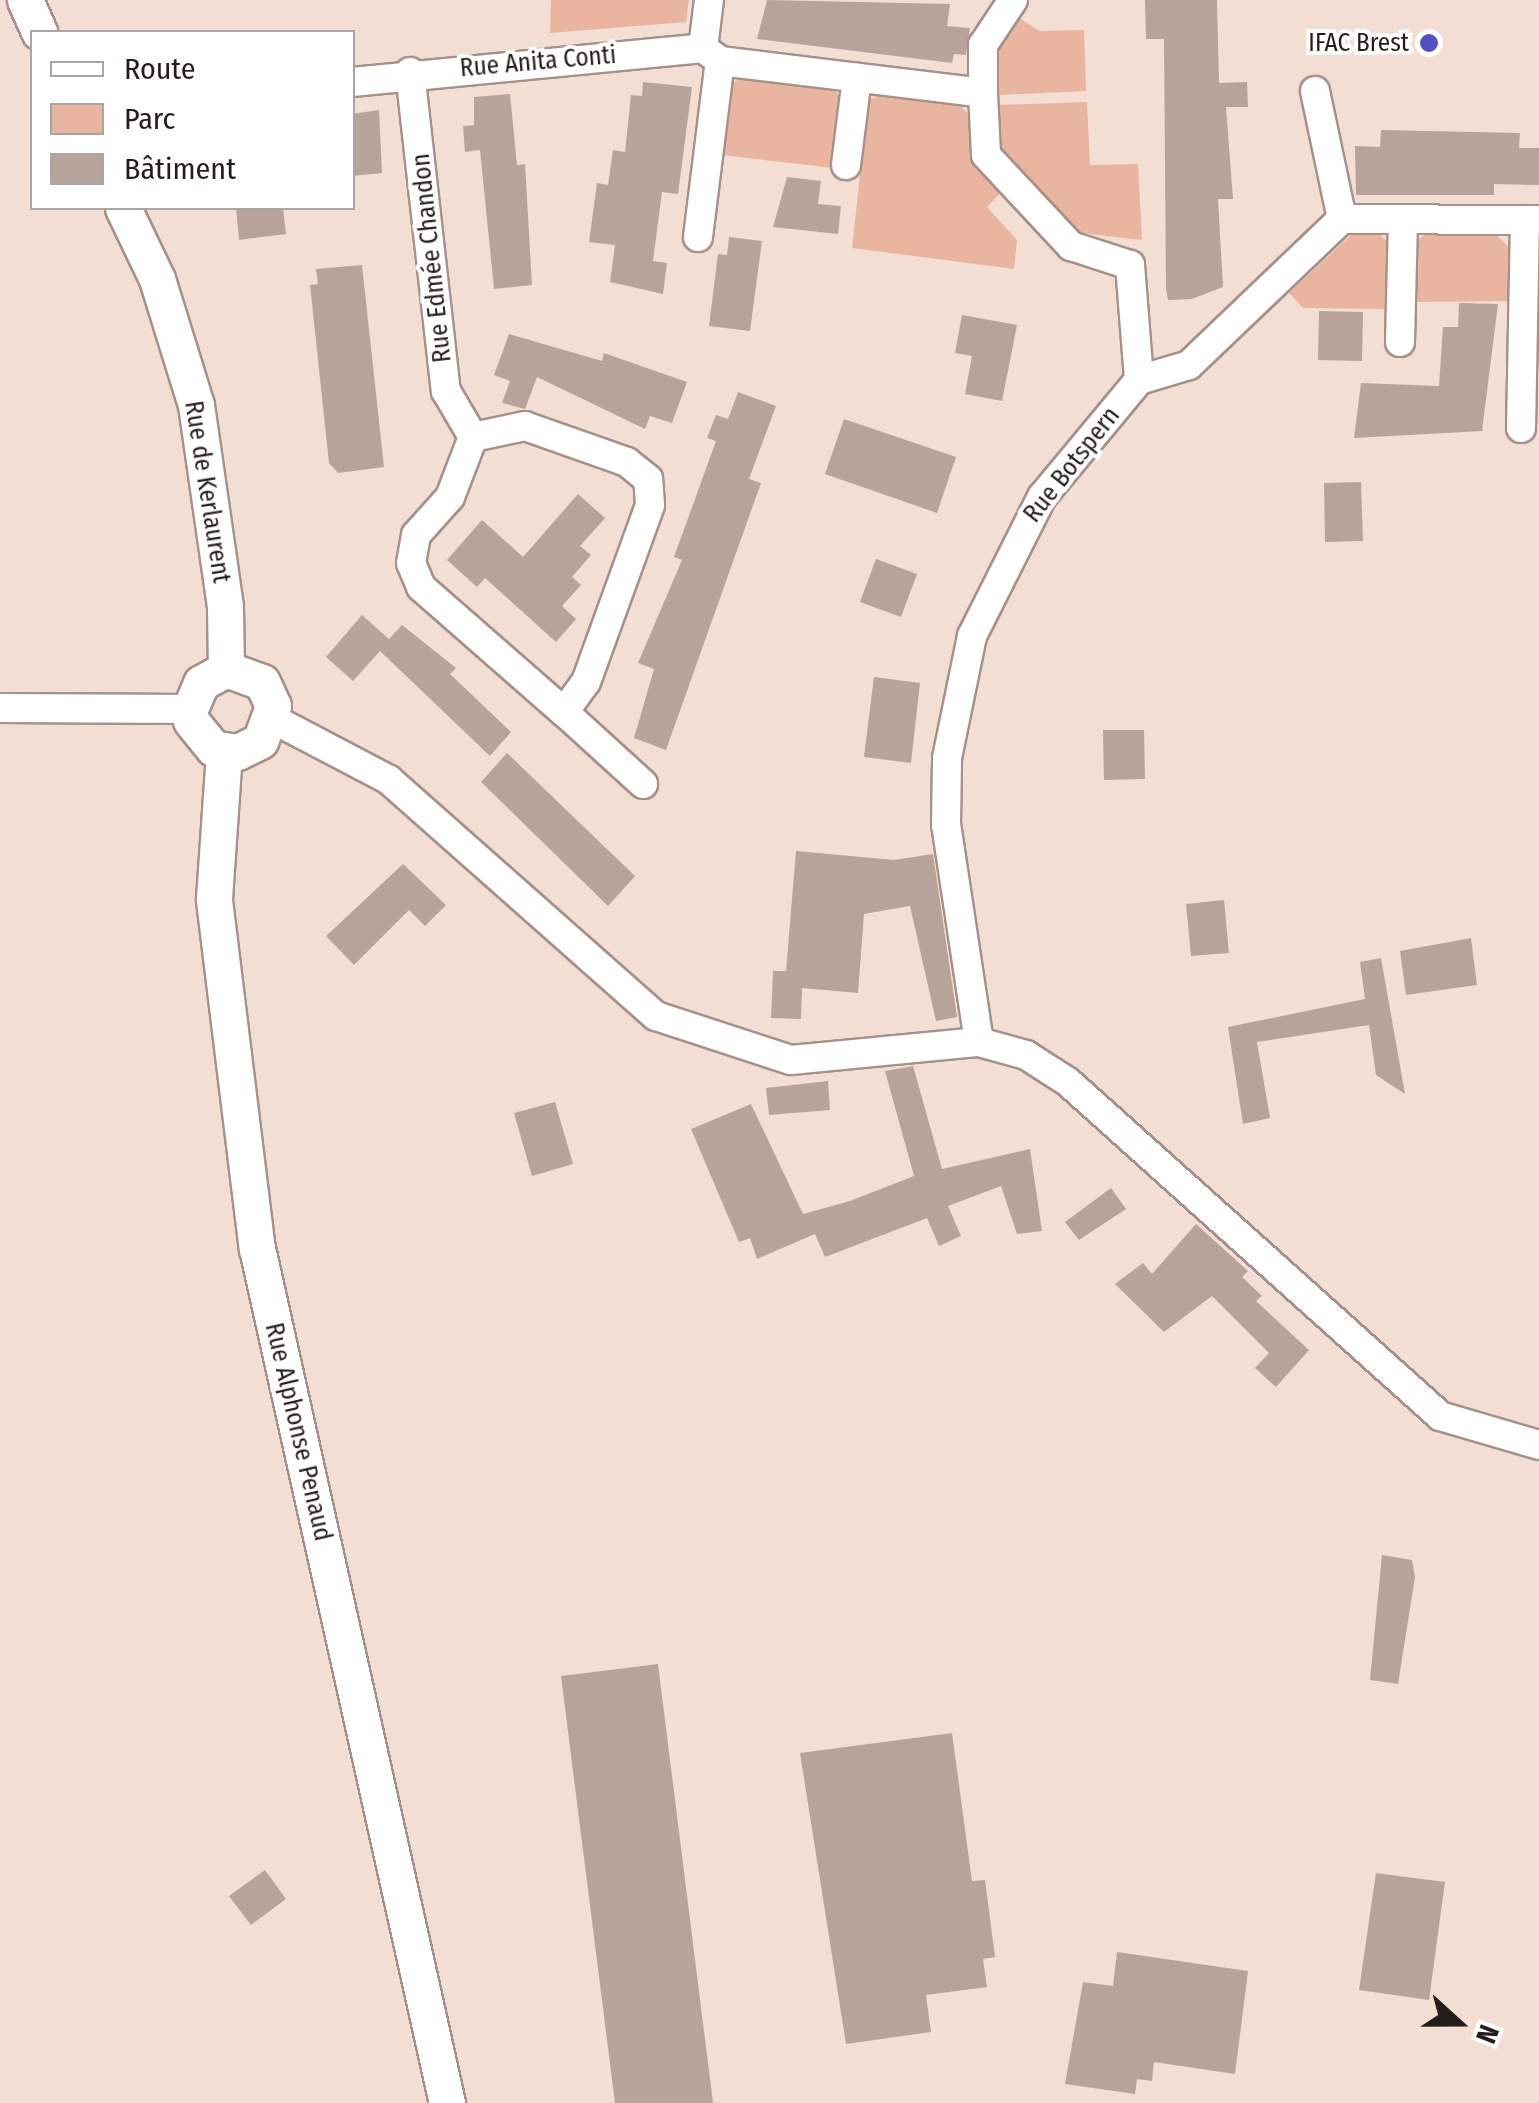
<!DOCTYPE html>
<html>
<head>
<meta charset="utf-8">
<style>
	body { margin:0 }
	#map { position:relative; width:1539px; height:2103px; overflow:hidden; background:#f3ded4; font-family:"Fira Sans Condensed",sans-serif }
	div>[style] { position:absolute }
	.green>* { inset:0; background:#eab59e }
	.building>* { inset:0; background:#b8a39a }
	.roads { filter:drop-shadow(2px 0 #a59189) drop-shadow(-2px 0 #a59189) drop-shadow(0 2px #a59189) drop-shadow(0 -2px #a59189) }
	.minor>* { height:28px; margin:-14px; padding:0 14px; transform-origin:14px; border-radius:14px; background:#fff }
	.tertiary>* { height:35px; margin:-17.5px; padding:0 17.5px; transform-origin:17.5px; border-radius:17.5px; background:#fff }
	.dots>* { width:28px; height:28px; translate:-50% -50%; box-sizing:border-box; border:5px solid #fff; border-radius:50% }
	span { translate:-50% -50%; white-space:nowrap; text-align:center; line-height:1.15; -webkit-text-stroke:8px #fff; paint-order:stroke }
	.poi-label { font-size:25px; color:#251d1a }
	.right { translate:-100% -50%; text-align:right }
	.street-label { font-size:25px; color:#251d1a }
	.legend { position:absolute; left:30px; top:30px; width:325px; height:180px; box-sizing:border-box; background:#fff; border:2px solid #a8a5a3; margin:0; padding:12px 18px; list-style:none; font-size:30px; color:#251d1a }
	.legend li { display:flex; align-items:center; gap:20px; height:50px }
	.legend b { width:50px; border:2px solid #a8a5a3 }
	.north { position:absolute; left:1409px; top:1973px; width:100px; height:100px; -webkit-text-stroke:8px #fff; paint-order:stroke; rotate:111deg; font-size:28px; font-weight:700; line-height:40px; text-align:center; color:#251d1a }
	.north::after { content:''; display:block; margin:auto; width:35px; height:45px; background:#251d1a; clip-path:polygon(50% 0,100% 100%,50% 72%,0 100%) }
</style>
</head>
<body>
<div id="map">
	<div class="green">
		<div style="clip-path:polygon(551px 0,689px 0,686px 22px,550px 33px)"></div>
		<div style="clip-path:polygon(1019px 18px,1040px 31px,1084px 30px,1086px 91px,998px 95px,996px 46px)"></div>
		<div style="clip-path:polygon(740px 78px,833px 88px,841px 98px,833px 168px,722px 155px,730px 85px)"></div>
		<div style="clip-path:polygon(878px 94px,957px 102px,972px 118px,982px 175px,1003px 190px,987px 207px,1017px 240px,1014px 269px,852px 248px,868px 102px)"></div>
		<div style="clip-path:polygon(1087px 102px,1090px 165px,1138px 164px,1142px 240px,1080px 233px,1000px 147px,998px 105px)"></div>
		<div style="clip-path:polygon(1428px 232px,1494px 232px,1511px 250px,1511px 301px,1417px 302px,1418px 240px)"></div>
		<div style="clip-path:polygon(1353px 233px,1379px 234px,1389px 243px,1388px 309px,1303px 308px,1289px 293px)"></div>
	</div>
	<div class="building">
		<div style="clip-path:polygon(767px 0,950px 4px,947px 26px,970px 28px,966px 55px,954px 54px,952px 63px,757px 39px)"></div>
		<div style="clip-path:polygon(1145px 0,1217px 0,1219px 83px,1247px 82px,1248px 107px,1226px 107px,1233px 199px,1218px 199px,1223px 287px,1192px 299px,1168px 300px,1166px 289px,1164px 39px,1146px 39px)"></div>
		<div style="clip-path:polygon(643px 82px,692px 87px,678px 194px,662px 192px,653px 261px,667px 263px,663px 294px,610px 282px,615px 245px,589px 242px,597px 183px,608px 185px,613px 150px,625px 152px,631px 95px,642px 96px)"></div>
		<div style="clip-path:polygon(510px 94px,517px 165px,525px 164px,532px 285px,494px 289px,480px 150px,465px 152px,463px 126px,474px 125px,474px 97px)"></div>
		<div style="clip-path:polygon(379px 110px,382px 173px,352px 176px,352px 114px)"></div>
		<div style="clip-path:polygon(1381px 130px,1520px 133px,1519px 148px,1539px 148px,1539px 185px,1494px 184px,1494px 195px,1356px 195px,1355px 146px,1380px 147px)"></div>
		<div style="clip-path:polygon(787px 177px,821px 181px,818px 204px,841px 206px,838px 234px,773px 227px)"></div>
		<div style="clip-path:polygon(236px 208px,283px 208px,286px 234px,239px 240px)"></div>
		<div style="clip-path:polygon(729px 237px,762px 241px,750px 331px,709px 326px,718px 254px,727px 255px)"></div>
		<div style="clip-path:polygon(362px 265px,384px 467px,338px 473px,329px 463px,310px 285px,318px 284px,316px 269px)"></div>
		<div style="clip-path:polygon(1459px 303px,1498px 304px,1482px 431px,1354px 438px,1361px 383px,1439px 386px,1443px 327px,1458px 327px)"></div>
		<div style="clip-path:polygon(1319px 311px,1363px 312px,1362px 361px,1318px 360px)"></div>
		<div style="clip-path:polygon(962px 315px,1017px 325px,1002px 401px,965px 394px,972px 356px,955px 353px)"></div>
		<div style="clip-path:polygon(509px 334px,602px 361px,604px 353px,687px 382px,672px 423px,650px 416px,645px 429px,537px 377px,525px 409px,502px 403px,510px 381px,494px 375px)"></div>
		<div style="clip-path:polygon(738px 392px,776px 406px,749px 479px,761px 483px,666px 750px,634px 738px,654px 669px,638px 663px,682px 560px,674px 557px,716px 441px,707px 438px,716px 415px,728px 419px)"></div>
		<div style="clip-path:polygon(844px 419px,956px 457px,937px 513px,825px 474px)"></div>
		<div style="clip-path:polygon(1361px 482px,1363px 541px,1325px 542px,1324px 483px)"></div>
		<div style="clip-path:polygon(578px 494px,605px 518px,580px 546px,591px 555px,572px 577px,581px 585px,562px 606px,576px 619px,556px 642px,485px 578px,477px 587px,447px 560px,482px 520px,523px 557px)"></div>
		<div style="clip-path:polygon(876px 559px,917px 574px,901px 617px,860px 602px)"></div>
		<div style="clip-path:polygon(362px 615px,389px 639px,402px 625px,456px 668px,450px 674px,511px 732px,490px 756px,380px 651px,353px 681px,326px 657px)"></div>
		<div style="clip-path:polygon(874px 677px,920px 683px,911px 763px,864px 757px)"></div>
		<div style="clip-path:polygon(1103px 730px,1144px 730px,1145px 779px,1104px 780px)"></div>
		<div style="clip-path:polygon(507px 753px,635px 876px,608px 906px,481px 782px)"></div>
		<div style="clip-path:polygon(796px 851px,894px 860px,933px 854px,957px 1017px,936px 1021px,910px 906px,864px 914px,858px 993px,802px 988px,801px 1019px,771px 1018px,773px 971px,786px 971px)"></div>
		<div style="clip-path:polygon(403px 864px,446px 905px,425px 926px,409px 910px,354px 965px,326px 936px)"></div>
		<div style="clip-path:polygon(1224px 900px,1229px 953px,1191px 956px,1186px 904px)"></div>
		<div style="clip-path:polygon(1471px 938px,1477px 985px,1406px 995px,1400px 951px)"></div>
		<div style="clip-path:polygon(1381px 958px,1405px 1094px,1376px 1075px,1369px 1025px,1257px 1042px,1270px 1118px,1243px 1124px,1228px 1027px,1365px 999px,1360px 962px)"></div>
		<div style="clip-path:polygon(913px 1066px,942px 1169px,1030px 1149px,1042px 1231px,1017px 1234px,1001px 1186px,948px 1206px,961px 1236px,939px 1246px,927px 1218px,825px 1257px,815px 1234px,757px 1259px,750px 1238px,739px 1242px,691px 1129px,751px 1104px,803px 1214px,850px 1201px,914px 1176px,885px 1071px)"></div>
		<div style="clip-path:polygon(828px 1081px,830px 1110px,769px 1115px,766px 1088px)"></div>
		<div style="clip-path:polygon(555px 1102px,573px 1164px,532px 1176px,514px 1113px)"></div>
		<div style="clip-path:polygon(1111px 1188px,1126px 1209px,1079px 1240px,1065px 1222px)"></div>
		<div style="clip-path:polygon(1196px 1224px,1248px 1271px,1242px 1277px,1262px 1296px,1256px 1301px,1309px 1350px,1276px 1387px,1255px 1368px,1269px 1353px,1212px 1296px,1164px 1332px,1115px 1284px,1143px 1263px,1152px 1274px)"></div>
		<div style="clip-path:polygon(1382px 1555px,1412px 1560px,1415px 1577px,1398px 1684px,1370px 1680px)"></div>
		<div style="clip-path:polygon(658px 1664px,713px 2103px,615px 2103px,561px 1676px)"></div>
		<div style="clip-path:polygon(952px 1733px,972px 1881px,985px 1880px,995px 1957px,983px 1959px,987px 1987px,926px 1995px,931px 2032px,846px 2044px,800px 1753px)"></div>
		<div style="clip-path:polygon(265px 1870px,286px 1899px,251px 1925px,229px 1896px)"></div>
		<div style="clip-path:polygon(1376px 1873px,1445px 1882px,1429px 2000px,1359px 1990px)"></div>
		<div style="clip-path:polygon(1117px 1952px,1248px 1971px,1235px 2074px,1154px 2062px,1152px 2081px,1137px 2079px,1135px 2094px,1065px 2084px,1083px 1982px,1113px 1986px)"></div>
	</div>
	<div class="roads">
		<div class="minor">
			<div style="left:703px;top:48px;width:48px;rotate:-82.9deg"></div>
			<div style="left:410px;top:72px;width:321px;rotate:83.6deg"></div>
			<div style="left:446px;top:391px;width:53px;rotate:59.6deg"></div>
			<div style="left:473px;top:437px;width:64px;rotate:111deg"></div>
			<div style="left:450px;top:497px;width:51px;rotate:131.8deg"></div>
			<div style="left:416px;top:535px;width:28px;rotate:100deg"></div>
			<div style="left:411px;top:563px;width:26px;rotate:67deg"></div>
			<div style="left:421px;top:587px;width:190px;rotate:41.2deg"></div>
			<div style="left:564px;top:712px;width:37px;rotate:-54deg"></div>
			<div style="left:586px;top:682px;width:188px;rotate:-70.1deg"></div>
			<div style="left:650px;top:505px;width:26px;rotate:-94deg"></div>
			<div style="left:648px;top:479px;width:27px;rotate:-141deg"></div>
			<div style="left:627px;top:462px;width:108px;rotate:-160.6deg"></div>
			<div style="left:525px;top:426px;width:53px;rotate:168.1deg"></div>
			<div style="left:352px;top:82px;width:353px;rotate:-5.5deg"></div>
			<div style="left:703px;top:48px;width:21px;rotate:37deg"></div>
			<div style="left:720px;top:61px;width:265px;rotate:6.9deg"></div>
			<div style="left:983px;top:93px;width:62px;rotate:87.2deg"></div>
			<div style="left:986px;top:155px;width:125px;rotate:47deg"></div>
			<div style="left:1071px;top:246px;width:62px;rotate:17.9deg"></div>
			<div style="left:1130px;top:265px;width:115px;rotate:85.5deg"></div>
			<div style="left:1315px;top:91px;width:131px;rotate:78.1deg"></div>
			<div style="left:983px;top:93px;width:48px;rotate:-90deg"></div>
			<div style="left:983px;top:45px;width:54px;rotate:-56.3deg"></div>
			<div style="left:846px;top:165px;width:88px;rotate:-82.8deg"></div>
			<div style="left:698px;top:237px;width:177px;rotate:-82.9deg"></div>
			<div style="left:1400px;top:342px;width:123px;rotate:-88.6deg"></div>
			<div style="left:1521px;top:428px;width:208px;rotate:-88.9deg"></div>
			<div style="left:0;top:708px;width:190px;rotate:0.3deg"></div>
			<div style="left:190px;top:709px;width:12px;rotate:85deg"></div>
			<div style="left:564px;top:712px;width:107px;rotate:42.3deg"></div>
			<div style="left:273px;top:719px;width:131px;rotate:27.7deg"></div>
			<div style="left:389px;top:780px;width:356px;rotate:41.5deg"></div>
			<div style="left:656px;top:1016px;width:142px;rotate:18.1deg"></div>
			<div style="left:791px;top:1060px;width:189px;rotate:-5.5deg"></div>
			<div style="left:979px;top:1042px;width:49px;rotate:15.5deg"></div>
			<div style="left:1026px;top:1055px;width:50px;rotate:32.7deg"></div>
			<div style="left:1068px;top:1082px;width:500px;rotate:41.9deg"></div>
			<div style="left:1440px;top:1416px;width:103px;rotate:16.3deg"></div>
			<div style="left:979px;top:1042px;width:219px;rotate:-98.6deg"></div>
			<div style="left:946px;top:825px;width:67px;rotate:-89.1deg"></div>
			<div style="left:947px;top:758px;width:125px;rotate:-78.4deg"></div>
			<div style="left:972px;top:636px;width:156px;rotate:-63.3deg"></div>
			<div style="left:1042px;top:497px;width:152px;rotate:-50.3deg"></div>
			<div style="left:1139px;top:380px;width:52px;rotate:-16.7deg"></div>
			<div style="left:1189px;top:365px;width:211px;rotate:-43.7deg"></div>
			<div style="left:1342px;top:219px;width:197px;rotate:0.3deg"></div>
		</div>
		<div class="tertiary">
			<div style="left:25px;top:0;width:35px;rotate:66deg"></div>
			<div style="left:123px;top:208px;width:79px;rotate:64.4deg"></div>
			<div style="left:157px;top:279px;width:132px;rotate:72.8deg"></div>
			<div style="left:196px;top:405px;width:204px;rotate:81.8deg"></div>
			<div style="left:225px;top:607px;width:62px;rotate:89.1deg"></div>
			<div style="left:190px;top:709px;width:28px;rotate:-67deg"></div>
			<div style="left:201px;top:683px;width:29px;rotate:-29deg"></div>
			<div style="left:226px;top:669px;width:38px;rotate:20deg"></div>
			<div style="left:262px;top:682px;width:26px;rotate:65deg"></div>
			<div style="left:273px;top:706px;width:37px;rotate:110deg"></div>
			<div style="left:260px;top:741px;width:25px;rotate:154deg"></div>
			<div style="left:237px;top:752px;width:24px;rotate:-171deg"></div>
			<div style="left:213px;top:748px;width:35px;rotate:-129deg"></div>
			<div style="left:224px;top:752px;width:148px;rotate:93.9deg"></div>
			<div style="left:214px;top:900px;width:351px;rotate:83deg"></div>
			<div style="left:257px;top:1248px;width:876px;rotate:77.47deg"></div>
		</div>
	</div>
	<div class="dots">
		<div style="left:1429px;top:43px;background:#544ec5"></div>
	</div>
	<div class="poi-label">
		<span class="right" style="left:1409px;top:43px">IFAC Brest</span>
	</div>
	<div class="street-label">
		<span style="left:538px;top:62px;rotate:-5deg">Rue Anita Conti</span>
		<span style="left:432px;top:258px;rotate:-96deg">Rue Edmée Chandon</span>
		<span style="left:1072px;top:465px;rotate:-52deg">Rue Botspern</span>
		<span style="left:207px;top:492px;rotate:81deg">Rue de Kerlaurent</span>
		<span style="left:298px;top:1432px;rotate:77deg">Rue Alphonse Penaud</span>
	</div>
	<ul class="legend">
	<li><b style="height:12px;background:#fff"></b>Route</li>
	<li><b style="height:28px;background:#eab59e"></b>Parc</li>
	<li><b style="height:28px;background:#b8a39a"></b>Bâtiment</li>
	</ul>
	<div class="north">N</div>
</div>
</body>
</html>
